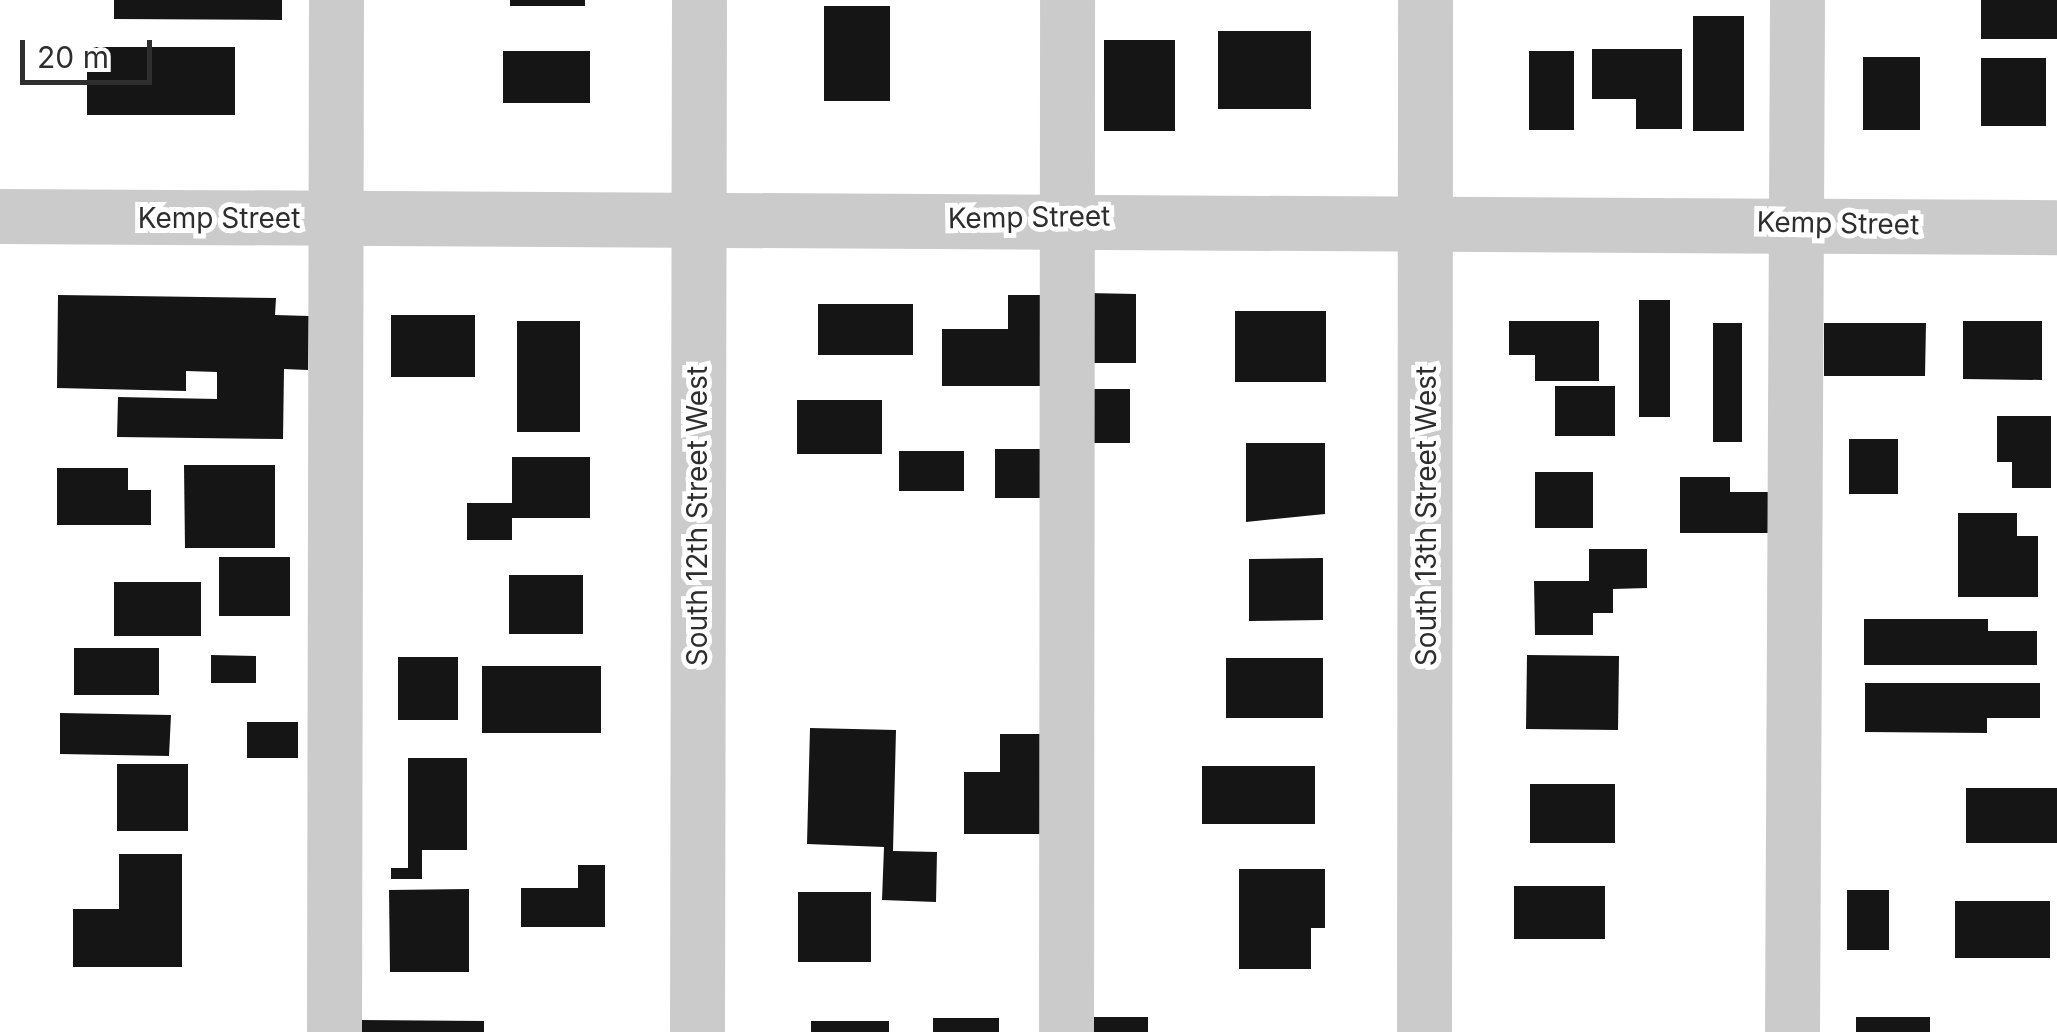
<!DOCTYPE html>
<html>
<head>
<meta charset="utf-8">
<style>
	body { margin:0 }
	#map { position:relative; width:2057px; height:1032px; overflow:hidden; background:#fff; font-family:Inter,sans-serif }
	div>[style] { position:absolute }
	.building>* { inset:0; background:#151515 }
	.minor>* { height:55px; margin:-27.5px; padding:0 27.5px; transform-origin:27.5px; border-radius:27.5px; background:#cbcbcb }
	span { translate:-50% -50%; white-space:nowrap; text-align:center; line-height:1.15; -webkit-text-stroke:10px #fff; paint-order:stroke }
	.street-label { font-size:28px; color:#2e2e2e }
	.scale { position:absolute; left:20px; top:40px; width:132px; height:45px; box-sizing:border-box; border:5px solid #2e2e2e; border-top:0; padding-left:12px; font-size:30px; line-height:35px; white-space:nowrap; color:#2e2e2e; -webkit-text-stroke:8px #fff; paint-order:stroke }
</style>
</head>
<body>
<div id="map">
	<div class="building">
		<div style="clip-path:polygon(114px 0,282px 0,282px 20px,114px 19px)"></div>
		<div style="clip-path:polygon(510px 0,585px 0,585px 6px,510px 6px)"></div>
		<div style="clip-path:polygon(1981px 0,2057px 0,2057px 39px,1981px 39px)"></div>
		<div style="clip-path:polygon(824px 6px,890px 6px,890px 101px,824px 101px)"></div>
		<div style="clip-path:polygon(1693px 16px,1744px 16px,1744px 131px,1693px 131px)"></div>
		<div style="clip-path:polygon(1218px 31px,1311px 31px,1311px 109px,1218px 109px)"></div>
		<div style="clip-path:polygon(1104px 40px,1175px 40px,1175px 131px,1104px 131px)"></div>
		<div style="clip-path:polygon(87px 47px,235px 47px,235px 115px,87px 115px)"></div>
		<div style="clip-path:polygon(1592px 49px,1682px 49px,1682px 129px,1636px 129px,1636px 99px,1592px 99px)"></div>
		<div style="clip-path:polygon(503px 51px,590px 51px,590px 103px,503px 103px)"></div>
		<div style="clip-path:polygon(1529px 51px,1574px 51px,1574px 130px,1529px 130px)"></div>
		<div style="clip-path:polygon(1863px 57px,1920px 57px,1920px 130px,1863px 130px)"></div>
		<div style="clip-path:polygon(1981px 58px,2046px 58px,2046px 126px,1981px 126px)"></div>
		<div style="clip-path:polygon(1087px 293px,1136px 294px,1136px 363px,1087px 363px)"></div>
		<div style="clip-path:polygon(58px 295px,276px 298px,275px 315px,309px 316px,308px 370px,284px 369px,283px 439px,117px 437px,118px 397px,217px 399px,217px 372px,186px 371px,186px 391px,57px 388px)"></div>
		<div style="clip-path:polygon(1008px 295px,1047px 295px,1047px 386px,942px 386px,942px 329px,1008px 329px)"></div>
		<div style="clip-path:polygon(1639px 300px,1670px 300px,1670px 417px,1639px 417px)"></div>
		<div style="clip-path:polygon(818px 304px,913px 304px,913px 355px,818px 355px)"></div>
		<div style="clip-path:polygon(1235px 311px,1326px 311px,1326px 382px,1235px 382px)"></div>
		<div style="clip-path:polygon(391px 315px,475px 315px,475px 377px,391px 377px)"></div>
		<div style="clip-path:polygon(517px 321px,580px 321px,580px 432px,517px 432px)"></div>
		<div style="clip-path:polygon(1509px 321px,1599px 321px,1599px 381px,1535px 381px,1535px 355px,1509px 355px)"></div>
		<div style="clip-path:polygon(1963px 321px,2042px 321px,2042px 380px,1963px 379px)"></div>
		<div style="clip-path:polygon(1713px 323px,1742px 323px,1742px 442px,1713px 442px)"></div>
		<div style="clip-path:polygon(1824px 323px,1926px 323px,1925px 376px,1824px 376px)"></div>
		<div style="clip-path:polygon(1555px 386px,1615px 386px,1615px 436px,1555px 436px)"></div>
		<div style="clip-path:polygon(1088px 389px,1130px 389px,1130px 443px,1088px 443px)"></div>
		<div style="clip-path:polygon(797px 400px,882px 400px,882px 454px,797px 454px)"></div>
		<div style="clip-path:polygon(1997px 416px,2051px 416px,2051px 488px,2012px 488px,2012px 462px,1997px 462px)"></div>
		<div style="clip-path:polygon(1849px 439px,1898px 439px,1898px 494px,1849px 494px)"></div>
		<div style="clip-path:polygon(1246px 443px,1325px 443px,1325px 514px,1246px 522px)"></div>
		<div style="clip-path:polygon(995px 449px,1047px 449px,1047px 498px,995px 498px)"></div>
		<div style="clip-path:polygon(899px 451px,964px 451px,964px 491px,899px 491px)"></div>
		<div style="clip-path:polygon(512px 457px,590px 457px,590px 518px,512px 518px,512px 540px,467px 540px,467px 503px,512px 503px)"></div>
		<div style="clip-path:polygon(184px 465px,275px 465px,275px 548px,185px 548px)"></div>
		<div style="clip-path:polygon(57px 468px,128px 468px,128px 490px,151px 490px,151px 525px,57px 525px)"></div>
		<div style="clip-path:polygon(1535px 472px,1593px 472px,1593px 528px,1535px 528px)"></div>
		<div style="clip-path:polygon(1680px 477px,1730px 477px,1730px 492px,1772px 492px,1772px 533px,1680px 533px)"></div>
		<div style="clip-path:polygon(1958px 513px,2017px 513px,2017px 536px,2038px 536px,2038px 597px,1958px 597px)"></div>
		<div style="clip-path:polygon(1589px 549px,1647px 549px,1647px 588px,1613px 589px,1613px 613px,1593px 613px,1593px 635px,1535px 635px,1534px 581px,1589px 581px)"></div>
		<div style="clip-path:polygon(219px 557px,290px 557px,290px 616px,219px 616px)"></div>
		<div style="clip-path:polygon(1323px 558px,1323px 620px,1249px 621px,1249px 559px)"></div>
		<div style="clip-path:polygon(509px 575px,583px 575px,583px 634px,509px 634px)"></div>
		<div style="clip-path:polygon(114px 582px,201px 582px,201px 636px,114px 636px)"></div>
		<div style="clip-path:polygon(1864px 619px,1988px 619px,1988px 631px,2037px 631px,2037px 665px,1864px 665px)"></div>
		<div style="clip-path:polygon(74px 648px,159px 648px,159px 695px,74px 695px)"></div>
		<div style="clip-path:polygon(211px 655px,256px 656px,256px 683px,211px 683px)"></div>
		<div style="clip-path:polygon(1527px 655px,1619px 656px,1618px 730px,1526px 729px)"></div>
		<div style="clip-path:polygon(398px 657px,458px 657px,458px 720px,398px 720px)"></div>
		<div style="clip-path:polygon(1226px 658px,1323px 658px,1323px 718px,1226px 718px)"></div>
		<div style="clip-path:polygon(482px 666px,601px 666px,601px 733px,482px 733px)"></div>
		<div style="clip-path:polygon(1865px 683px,2040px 683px,2040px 718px,1987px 718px,1987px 733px,1865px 732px)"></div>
		<div style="clip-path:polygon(60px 713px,171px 715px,169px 756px,60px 754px)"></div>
		<div style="clip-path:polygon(247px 722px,298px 722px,298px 758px,247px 758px)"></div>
		<div style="clip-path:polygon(810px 728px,896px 730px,893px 851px,937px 852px,936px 902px,882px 900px,884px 847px,807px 844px)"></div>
		<div style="clip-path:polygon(1000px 734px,1041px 734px,1041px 834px,964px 834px,964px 772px,1000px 772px)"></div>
		<div style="clip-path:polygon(408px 758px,467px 758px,467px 850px,422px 850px,422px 879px,391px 879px,391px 868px,408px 868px)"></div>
		<div style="clip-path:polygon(117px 764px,188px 764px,188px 831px,117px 831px)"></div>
		<div style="clip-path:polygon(1202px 766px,1315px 766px,1315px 824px,1202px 824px)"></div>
		<div style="clip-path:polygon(1530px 784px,1615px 784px,1615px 843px,1530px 843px)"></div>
		<div style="clip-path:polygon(1966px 788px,2057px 788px,2057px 843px,1966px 843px)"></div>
		<div style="clip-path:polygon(119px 854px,182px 854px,182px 967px,73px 967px,73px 909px,119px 909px)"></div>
		<div style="clip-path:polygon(578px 865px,605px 865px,605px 927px,521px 927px,521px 888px,578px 888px)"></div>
		<div style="clip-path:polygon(1239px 869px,1325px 869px,1325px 928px,1311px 928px,1311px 969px,1239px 969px)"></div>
		<div style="clip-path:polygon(1514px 886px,1605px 886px,1605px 939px,1514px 939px)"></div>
		<div style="clip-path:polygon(469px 889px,469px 972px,390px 972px,389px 890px)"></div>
		<div style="clip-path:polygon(1847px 890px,1889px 890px,1889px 950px,1847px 950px)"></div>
		<div style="clip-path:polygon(798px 892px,871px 892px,871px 962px,798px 962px)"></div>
		<div style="clip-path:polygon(1955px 901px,2050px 901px,2050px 958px,1955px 958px)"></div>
		<div style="clip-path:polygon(1081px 1017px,1148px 1017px,1148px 1032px,1081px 1032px)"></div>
		<div style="clip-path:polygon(1856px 1017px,1930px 1017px,1930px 1032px,1856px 1032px)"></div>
		<div style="clip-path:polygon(933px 1018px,999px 1018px,999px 1032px,933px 1032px)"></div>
		<div style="clip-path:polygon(361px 1020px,484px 1021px,484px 1032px,361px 1032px)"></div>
		<div style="clip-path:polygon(811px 1021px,889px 1021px,889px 1032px,811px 1032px)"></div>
	</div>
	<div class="minor">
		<div style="left:0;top:216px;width:2057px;rotate:0.31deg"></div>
		<div style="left:334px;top:1032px;width:1032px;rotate:-89.89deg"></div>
		<div style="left:697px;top:1032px;width:1032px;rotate:-89.89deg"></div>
		<div style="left:1066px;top:1032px;width:1032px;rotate:-89.94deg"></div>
		<div style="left:1424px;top:1032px;width:1032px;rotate:-89.94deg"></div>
		<div style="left:1792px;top:1032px;width:1032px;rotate:-89.72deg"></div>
	</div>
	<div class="street-label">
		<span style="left:1029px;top:217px;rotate:-1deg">Kemp Street</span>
		<span style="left:219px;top:218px">Kemp Street</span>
		<span style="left:1838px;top:223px;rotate:1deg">Kemp Street</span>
		<span style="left:697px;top:516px;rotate:-90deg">South 12th Street West</span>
		<span style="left:1426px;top:516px;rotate:-90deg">South 13th Street West</span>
	</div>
	<div class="scale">20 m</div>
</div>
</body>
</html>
